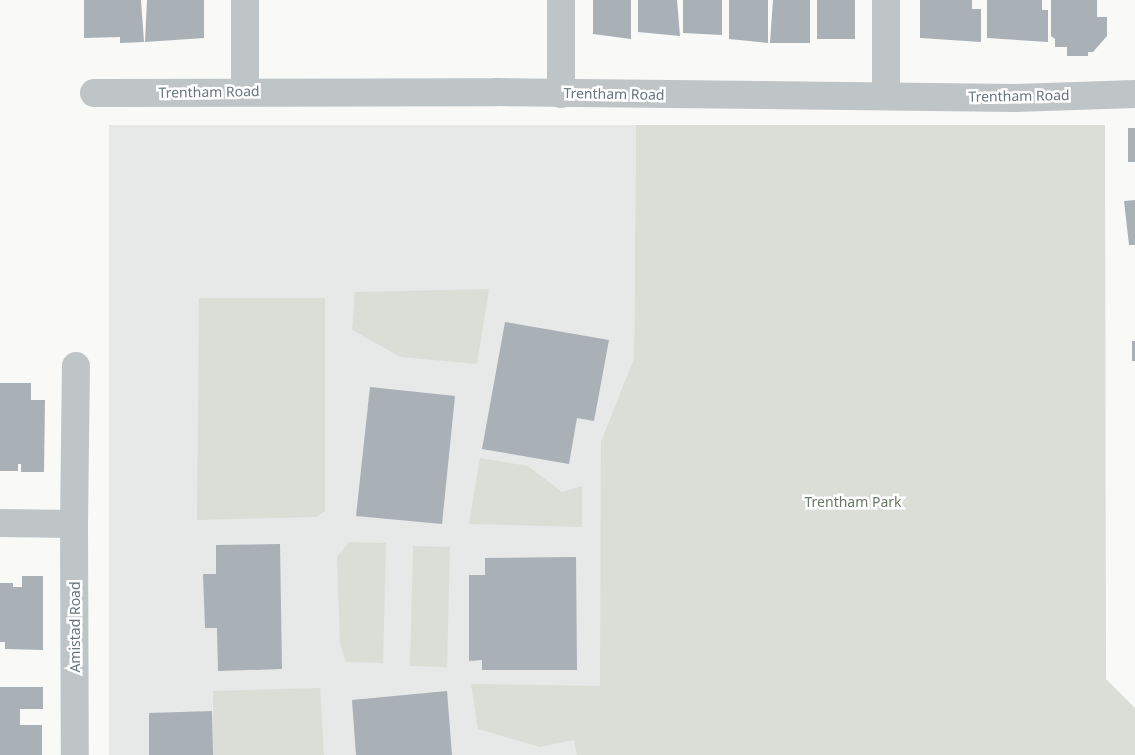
<!DOCTYPE html>
<html>
<head>
<meta charset="utf-8">
<style>
	body { margin:0 }
	#map { position:relative; width:1135px; height:755px; overflow:hidden; background:#f9f9f8; font-family:"Noto Sans",sans-serif }
	div>[style] { position:absolute }
	.built>* { inset:0; background:#e7e8e8 }
	.green>* { inset:0; background:#daded7 }
	.building>* { inset:0; background:#a9b0b6 }
	.street>* { height:28px; margin:-14px; padding:0 14px; transform-origin:14px; border-radius:14px; background:#bfc4c7 }
	span { translate:-50% -50%; white-space:nowrap; text-align:center; line-height:1.15; -webkit-text-stroke:5px #fff; paint-order:stroke }
	.street-label { font-size:14px; color:#67757f }
	.park-label { font-size:14px; color:#697866 }
</style>
</head>
<body>
<div id="map">
	<div class="built">
		<div style="clip-path:polygon(109px 125px,636px 125px,634px 358px,601px 441px,603px 755px,109px 755px)"></div>
	</div>
	<div class="green">
		<div style="clip-path:polygon(636px 125px,1105px 125px,1106px 679px,1135px 708px,1135px 755px,577px 755px,574px 740px,540px 747px,478px 729px,471px 684px,600px 686px,601px 441px,634px 358px)"></div>
		<div style="clip-path:polygon(489px 289px,477px 364px,401px 357px,352px 330px,355px 292px)"></div>
		<div style="clip-path:polygon(199px 298px,325px 298px,325px 511px,316px 517px,197px 520px)"></div>
		<div style="clip-path:polygon(480px 458px,528px 466px,562px 492px,582px 486px,582px 527px,469px 524px)"></div>
		<div style="clip-path:polygon(349px 542px,386px 543px,383px 663px,346px 662px,340px 644px,337px 557px)"></div>
		<div style="clip-path:polygon(413px 546px,450px 547px,447px 667px,410px 666px)"></div>
		<div style="clip-path:polygon(320px 688px,324px 755px,213px 755px,213px 691px)"></div>
	</div>
	<div class="building">
		<div style="clip-path:polygon(84px 0,141px 0,144px 42px,120px 43px,120px 37px,84px 38px)"></div>
		<div style="clip-path:polygon(147px 0,204px 0,204px 38px,145px 42px)"></div>
		<div style="clip-path:polygon(593px 0,631px 0,631px 39px,593px 34px)"></div>
		<div style="clip-path:polygon(638px 0,677px 0,680px 36px,638px 32px)"></div>
		<div style="clip-path:polygon(683px 0,722px 0,722px 35px,683px 33px)"></div>
		<div style="clip-path:polygon(729px 0,768px 0,768px 43px,729px 39px)"></div>
		<div style="clip-path:polygon(773px 0,810px 0,810px 43px,770px 43px)"></div>
		<div style="clip-path:polygon(817px 0,855px 0,855px 39px,817px 39px)"></div>
		<div style="clip-path:polygon(920px 0,972px 0,972px 9px,981px 9px,981px 42px,920px 38px)"></div>
		<div style="clip-path:polygon(987px 0,1042px 0,1042px 10px,1048px 10px,1048px 42px,987px 38px)"></div>
		<div style="clip-path:polygon(1051px 0,1097px 0,1097px 17px,1107px 17px,1107px 36px,1093px 52px,1088px 52px,1088px 56px,1067px 56px,1067px 47px,1055px 47px,1055px 39px,1051px 36px)"></div>
		<div style="clip-path:polygon(1128px 128px,1135px 128px,1135px 162px,1128px 162px)"></div>
		<div style="clip-path:polygon(1135px 200px,1135px 245px,1129px 245px,1124px 201px)"></div>
		<div style="clip-path:polygon(505px 322px,609px 340px,594px 421px,577px 418px,569px 464px,482px 449px)"></div>
		<div style="clip-path:polygon(1132px 341px,1135px 341px,1135px 361px,1132px 361px)"></div>
		<div style="clip-path:polygon(0 383px,31px 383px,31px 400px,45px 400px,44px 472px,21px 472px,21px 464px,18px 464px,18px 471px,0 471px)"></div>
		<div style="clip-path:polygon(370px 387px,455px 396px,442px 524px,356px 516px)"></div>
		<div style="clip-path:polygon(280px 544px,282px 669px,218px 671px,217px 628px,205px 628px,203px 574px,216px 574px,216px 545px)"></div>
		<div style="clip-path:polygon(576px 557px,577px 670px,482px 670px,482px 660px,469px 661px,469px 575px,485px 575px,485px 558px)"></div>
		<div style="clip-path:polygon(22px 576px,43px 576px,43px 650px,5px 649px,5px 642px,0 642px,0 583px,13px 583px,13px 587px,22px 587px)"></div>
		<div style="clip-path:polygon(0 687px,43px 687px,43px 709px,20px 709px,20px 725px,42px 725px,42px 755px,0 755px)"></div>
		<div style="clip-path:polygon(447px 691px,452px 755px,356px 755px,352px 700px)"></div>
		<div style="clip-path:polygon(212px 711px,213px 755px,149px 755px,149px 713px)"></div>
	</div>
	<div class="street">
		<div style="left:561px;top:0;width:94px;rotate:90deg"></div>
		<div style="left:886px;top:0;width:96px;rotate:90deg"></div>
		<div style="left:245px;top:91px;width:91px;rotate:-90deg"></div>
		<div style="left:94px;top:93px;width:402px;rotate:-0.1deg"></div>
		<div style="left:496px;top:92px;width:520px;rotate:0.66deg"></div>
		<div style="left:1016px;top:98px;width:119px;rotate:-1.9deg"></div>
		<div style="left:0;top:523px;width:74px;rotate:0.8deg"></div>
		<div style="left:74px;top:524px;width:231px;rotate:89.8deg"></div>
		<div style="left:74px;top:524px;width:158px;rotate:-89.3deg"></div>
	</div>
	<div class="street-label">
		<span style="left:209px;top:92px;rotate:-1deg">Trentham Road</span>
		<span style="left:614px;top:94px;rotate:1deg">Trentham Road</span>
		<span style="left:1019px;top:96px;rotate:-1deg">Trentham Road</span>
		<span style="left:75px;top:627px;rotate:-90deg">Amistad Road</span>
	</div>
	<div class="park-label">
		<span style="left:853px;top:502px">Trentham Park</span>
	</div>
</div>
</body>
</html>
